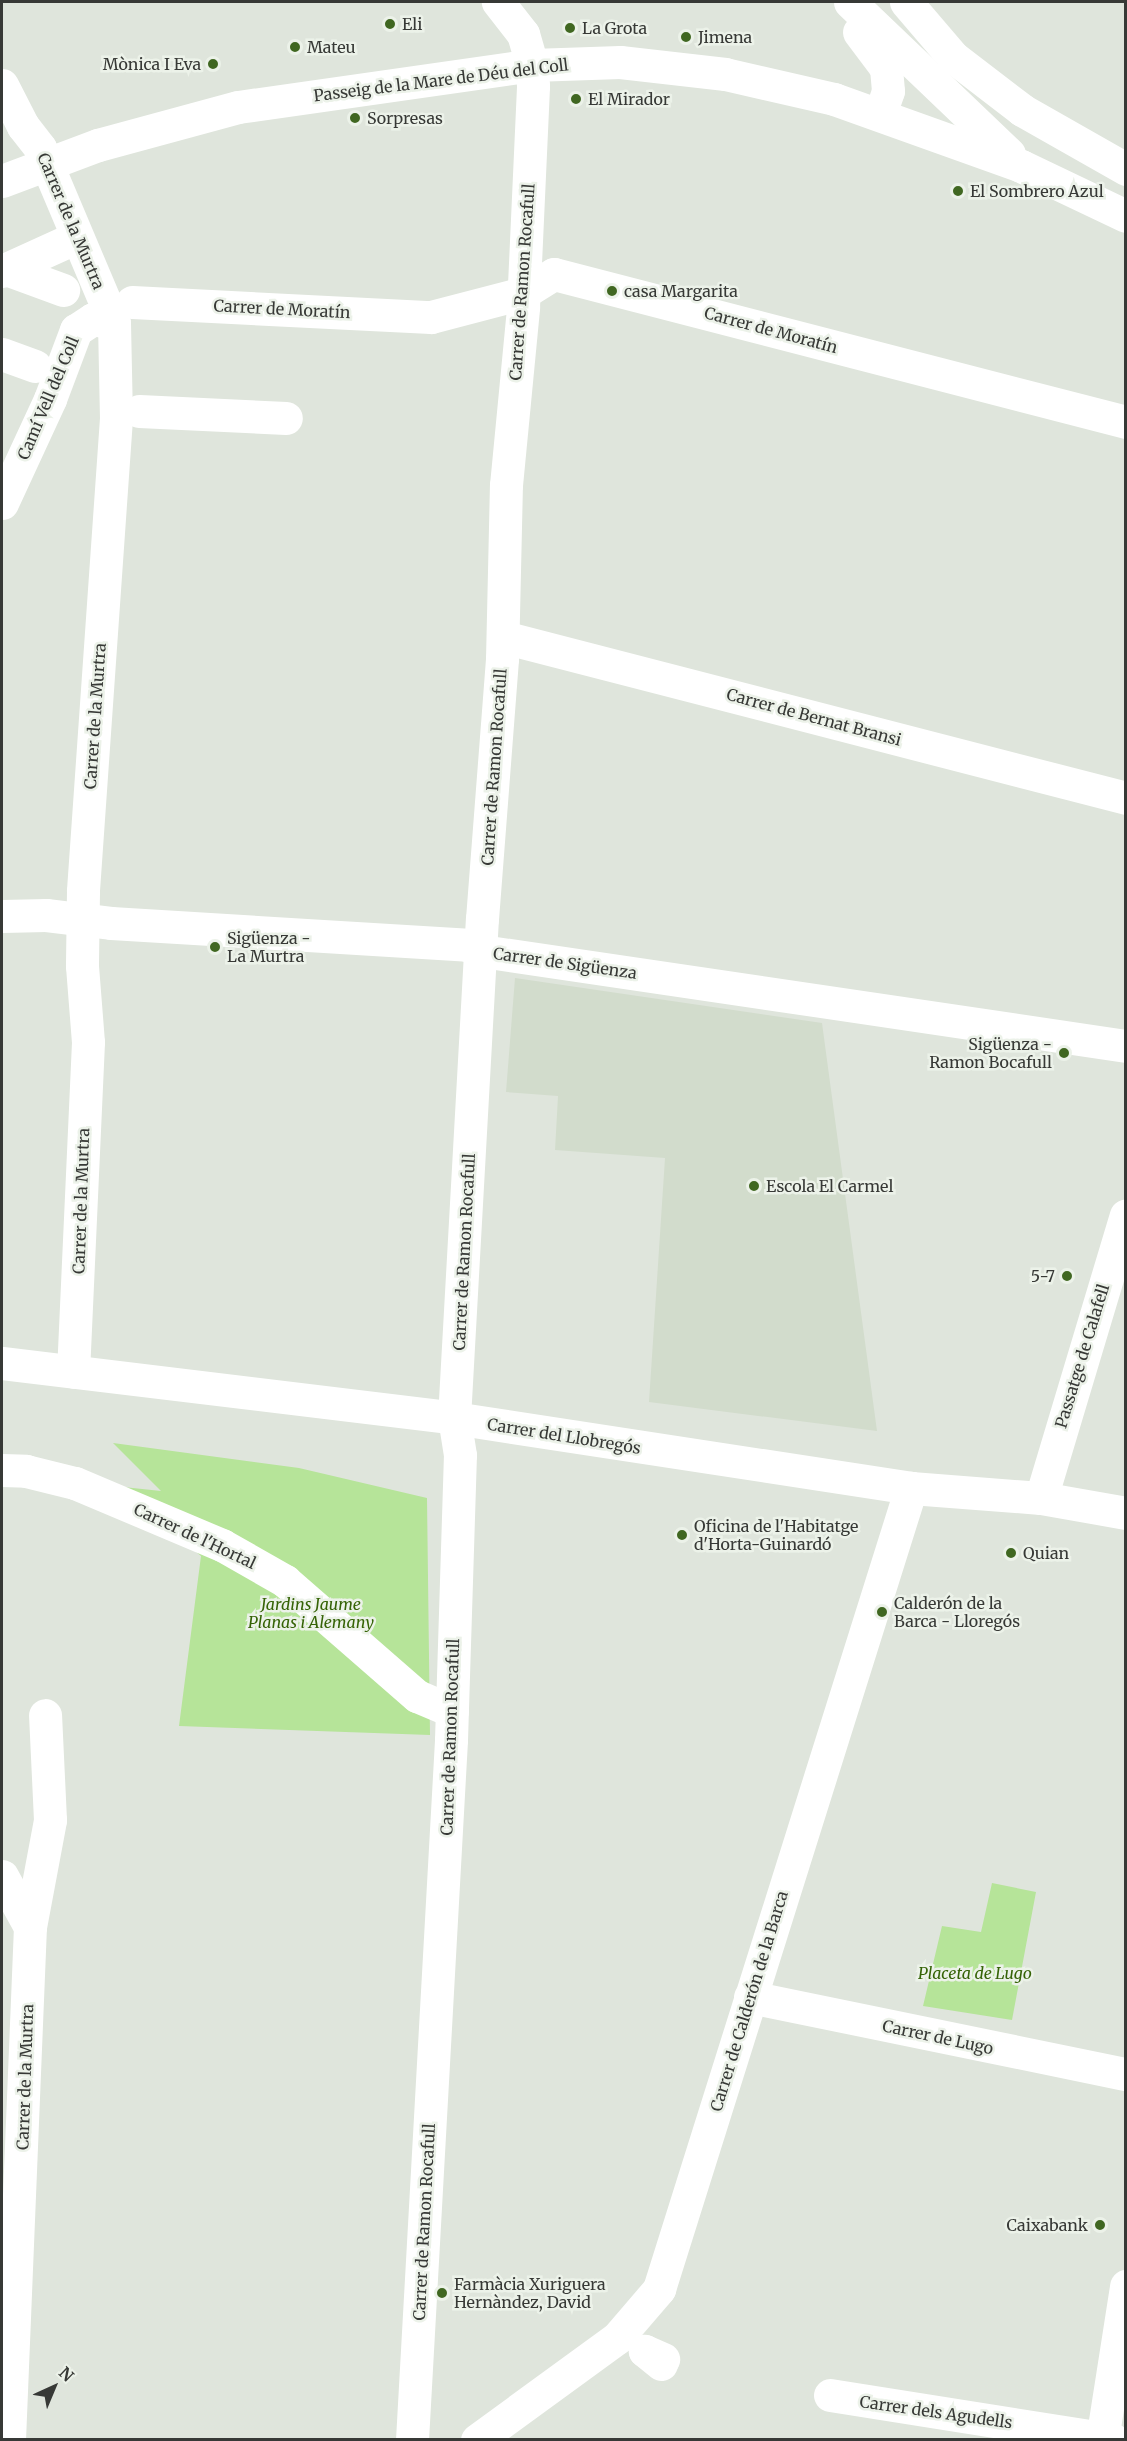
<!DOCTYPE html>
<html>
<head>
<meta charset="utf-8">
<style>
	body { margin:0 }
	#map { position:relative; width:1127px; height:2441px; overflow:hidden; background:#dfe5dc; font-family:Merriweather,serif }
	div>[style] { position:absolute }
	.built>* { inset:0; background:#d2dccc }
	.green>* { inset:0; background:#b6e499 }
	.minor>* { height:33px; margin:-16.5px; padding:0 16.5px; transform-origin:16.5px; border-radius:16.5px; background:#fff }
	.dots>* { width:16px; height:16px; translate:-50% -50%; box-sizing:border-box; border:3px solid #ecf2e9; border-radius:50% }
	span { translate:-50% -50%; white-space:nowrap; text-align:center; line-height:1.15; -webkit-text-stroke:5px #ecf2e9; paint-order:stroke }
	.poi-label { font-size:16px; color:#373936 }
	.left { translate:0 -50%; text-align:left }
	.right { translate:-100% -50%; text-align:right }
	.street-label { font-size:16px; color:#373936 }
	.park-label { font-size:16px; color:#356306; font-style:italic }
	.frame { position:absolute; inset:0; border:3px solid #373936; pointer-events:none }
	.north { position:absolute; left:24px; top:2357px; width:60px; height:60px; -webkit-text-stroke:4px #ecf2e9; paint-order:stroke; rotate:44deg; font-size:16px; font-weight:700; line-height:24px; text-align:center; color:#373936 }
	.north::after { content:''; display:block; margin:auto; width:21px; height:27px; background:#373936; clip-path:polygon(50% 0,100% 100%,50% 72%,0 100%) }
</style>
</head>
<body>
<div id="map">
	<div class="built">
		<div style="clip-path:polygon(515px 978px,822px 1023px,877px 1431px,649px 1402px,665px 1158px,555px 1150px,558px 1096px,506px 1092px)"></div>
	</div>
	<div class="green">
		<div style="clip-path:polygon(113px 1443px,299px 1468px,427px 1498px,430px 1735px,179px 1726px,201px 1556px,164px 1525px,95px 1484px,161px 1491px)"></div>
		<div style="clip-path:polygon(992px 1883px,1036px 1892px,1012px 2020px,923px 2006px,942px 1926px,981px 1932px)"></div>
	</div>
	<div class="minor">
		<div style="left:850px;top:2px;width:220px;rotate:43.7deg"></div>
		<div style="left:906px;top:2px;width:72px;rotate:49.5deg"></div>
		<div style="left:953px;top:57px;width:87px;rotate:37.5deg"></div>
		<div style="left:1022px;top:110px;width:120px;rotate:29.6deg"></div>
		<div style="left:859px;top:32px;width:45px;rotate:53.1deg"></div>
		<div style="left:886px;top:68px;width:23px;rotate:85deg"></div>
		<div style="left:888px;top:91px;width:24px;rotate:109deg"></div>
		<div style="left:2px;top:85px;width:46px;rotate:62.9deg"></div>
		<div style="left:23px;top:126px;width:28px;rotate:52deg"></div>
		<div style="left:40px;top:148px;width:190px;rotate:67.1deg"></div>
		<div style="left:114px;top:323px;width:95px;rotate:88.8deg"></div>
		<div style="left:116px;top:418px;width:474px;rotate:94deg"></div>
		<div style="left:83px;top:891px;width:75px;rotate:90.8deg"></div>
		<div style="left:82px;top:966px;width:76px;rotate:85.5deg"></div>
		<div style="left:88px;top:1042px;width:330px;rotate:92.6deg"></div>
		<div style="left:2px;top:181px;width:103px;rotate:-20.6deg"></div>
		<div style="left:98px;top:145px;width:145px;rotate:-15.2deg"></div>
		<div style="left:238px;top:107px;width:297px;rotate:-8.1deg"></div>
		<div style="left:532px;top:65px;width:88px;rotate:-2deg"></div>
		<div style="left:620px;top:62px;width:106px;rotate:6.5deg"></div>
		<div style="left:725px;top:74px;width:112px;rotate:12.9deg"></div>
		<div style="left:834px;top:99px;width:199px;rotate:19.7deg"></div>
		<div style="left:1021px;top:166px;width:116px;rotate:25.5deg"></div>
		<div style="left:6px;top:269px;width:61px;rotate:20.2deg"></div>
		<div style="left:2px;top:271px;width:82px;rotate:-24.4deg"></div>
		<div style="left:132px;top:302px;width:299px;rotate:2.9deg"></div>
		<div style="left:431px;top:317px;width:95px;rotate:-14.6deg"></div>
		<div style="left:523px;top:293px;width:36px;rotate:-32deg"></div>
		<div style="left:554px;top:274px;width:591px;rotate:14.51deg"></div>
		<div style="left:2px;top:354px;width:35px;rotate:20deg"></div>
		<div style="left:139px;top:411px;width:147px;rotate:2.7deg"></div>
		<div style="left:2px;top:503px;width:115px;rotate:-65.2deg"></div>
		<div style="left:50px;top:399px;width:74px;rotate:-69.4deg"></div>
		<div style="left:76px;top:330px;width:20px;rotate:-33deg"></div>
		<div style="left:93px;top:319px;width:21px;rotate:11deg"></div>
		<div style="left:503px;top:637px;width:643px;rotate:14.49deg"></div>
		<div style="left:2px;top:916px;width:44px;rotate:-1.3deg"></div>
		<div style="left:46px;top:915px;width:65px;rotate:7deg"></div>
		<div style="left:111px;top:923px;width:357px;rotate:3.5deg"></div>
		<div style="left:467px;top:945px;width:16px;rotate:22deg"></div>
		<div style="left:482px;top:951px;width:651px;rotate:8.39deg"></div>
		<div style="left:2px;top:1363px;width:455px;rotate:6.9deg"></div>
		<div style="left:454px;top:1418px;width:462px;rotate:8.7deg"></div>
		<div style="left:911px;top:1488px;width:130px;rotate:4.4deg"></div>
		<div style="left:1041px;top:1498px;width:86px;rotate:10deg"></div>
		<div style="left:2px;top:1470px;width:24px;rotate:2deg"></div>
		<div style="left:26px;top:1471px;width:50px;rotate:13.8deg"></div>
		<div style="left:75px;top:1483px;width:160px;rotate:22.9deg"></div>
		<div style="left:222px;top:1545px;width:73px;rotate:29.7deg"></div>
		<div style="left:285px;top:1581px;width:175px;rotate:41.1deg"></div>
		<div style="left:417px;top:1696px;width:38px;rotate:23deg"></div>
		<div style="left:1041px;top:1498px;width:295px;rotate:-73.3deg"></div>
		<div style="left:2px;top:1876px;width:58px;rotate:61.2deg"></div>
		<div style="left:750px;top:1997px;width:384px;rotate:11.6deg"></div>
		<div style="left:661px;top:2364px;width:21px;rotate:-141deg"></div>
		<div style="left:645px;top:2351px;width:20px;rotate:24deg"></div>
		<div style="left:830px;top:2395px;width:287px;rotate:9deg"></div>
		<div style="left:9px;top:2440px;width:513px;rotate:-87.66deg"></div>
		<div style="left:30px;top:1927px;width:109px;rotate:-79.4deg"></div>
		<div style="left:50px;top:1820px;width:105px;rotate:-92.7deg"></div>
		<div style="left:412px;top:2440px;width:701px;rotate:-86.81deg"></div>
		<div style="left:451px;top:1740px;width:285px;rotate:-88.2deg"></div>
		<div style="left:460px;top:1455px;width:37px;rotate:-99deg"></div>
		<div style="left:454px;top:1418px;width:500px;rotate:-86.8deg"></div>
		<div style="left:482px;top:919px;width:261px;rotate:-85.6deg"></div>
		<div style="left:502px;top:659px;width:174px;rotate:-88.7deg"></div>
		<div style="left:506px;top:485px;width:179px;rotate:-84.5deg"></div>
		<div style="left:523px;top:307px;width:221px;rotate:-87.4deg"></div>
		<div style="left:533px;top:86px;width:21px;rotate:-93deg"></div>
		<div style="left:532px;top:65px;width:32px;rotate:-106deg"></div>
		<div style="left:523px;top:34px;width:41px;rotate:-128deg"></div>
		<div style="left:477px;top:2440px;width:173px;rotate:-36.1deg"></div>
		<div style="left:617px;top:2338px;width:65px;rotate:-49.4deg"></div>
		<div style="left:659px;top:2289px;width:840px;rotate:-72.54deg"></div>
		<div style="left:1102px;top:2440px;width:156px;rotate:-81.1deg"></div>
	</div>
	<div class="dots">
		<div style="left:390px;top:24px;background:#406721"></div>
		<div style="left:570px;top:28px;background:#406721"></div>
		<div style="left:686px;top:37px;background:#406721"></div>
		<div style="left:295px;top:47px;background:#406721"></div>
		<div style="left:213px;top:64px;background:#406721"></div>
		<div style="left:576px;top:99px;background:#406721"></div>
		<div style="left:355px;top:118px;background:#406721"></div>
		<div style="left:958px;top:191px;background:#406721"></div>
		<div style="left:612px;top:291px;background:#406721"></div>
		<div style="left:215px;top:947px;background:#406721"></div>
		<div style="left:1064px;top:1053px;background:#406721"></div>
		<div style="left:754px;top:1186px;background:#406721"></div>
		<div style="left:1067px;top:1276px;background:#406721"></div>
		<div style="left:682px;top:1535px;background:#406721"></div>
		<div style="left:1011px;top:1553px;background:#406721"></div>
		<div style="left:882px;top:1612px;background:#406721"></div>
		<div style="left:1100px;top:2225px;background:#406721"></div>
		<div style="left:442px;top:2293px;background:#406721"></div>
	</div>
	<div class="poi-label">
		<span class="left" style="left:402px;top:24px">Eli</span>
		<span class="left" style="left:582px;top:28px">La Grota</span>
		<span class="left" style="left:698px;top:37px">Jimena</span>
		<span class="left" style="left:307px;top:47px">Mateu</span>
		<span class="right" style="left:201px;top:64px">Mònica I Eva</span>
		<span class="left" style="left:588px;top:99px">El Mirador</span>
		<span class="left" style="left:367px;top:118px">Sorpresas</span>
		<span class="left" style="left:970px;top:191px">El Sombrero Azul</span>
		<span class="left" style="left:624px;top:291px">casa Margarita</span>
		<span class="left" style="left:227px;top:947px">Sigüenza -<br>La Murtra</span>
		<span class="right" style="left:1052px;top:1053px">Sigüenza -<br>Ramon Bocafull</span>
		<span class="left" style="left:766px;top:1186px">Escola El Carmel</span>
		<span class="right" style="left:1055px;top:1276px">5-7</span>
		<span class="left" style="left:694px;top:1535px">Oficina de l'Habitatge<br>d'Horta-Guinardó</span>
		<span class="left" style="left:1023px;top:1553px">Quian</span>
		<span class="left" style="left:894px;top:1612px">Calderón de la<br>Barca - Lloregós</span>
		<span class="right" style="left:1088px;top:2225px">Caixabank</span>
		<span class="left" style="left:454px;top:2293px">Farmàcia Xuriguera<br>Hernàndez, David</span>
	</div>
	<div class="street-label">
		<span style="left:441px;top:80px;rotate:-7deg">Passeig de la Mare de Déu del Coll</span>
		<span style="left:71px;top:221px;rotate:67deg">Carrer de la Murtra</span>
		<span style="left:522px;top:282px;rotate:-86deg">Carrer de Ramon Rocafull</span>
		<span style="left:282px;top:309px;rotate:3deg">Carrer de Moratín</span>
		<span style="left:771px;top:330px;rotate:15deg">Carrer de Moratín</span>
		<span style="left:48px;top:398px;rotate:-67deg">Camí Vell del Coll</span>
		<span style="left:95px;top:716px;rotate:-86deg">Carrer de la Murtra</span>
		<span style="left:814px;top:717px;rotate:15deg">Carrer de Bernat Bransi</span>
		<span style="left:494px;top:767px;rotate:-86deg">Carrer de Ramon Rocafull</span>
		<span style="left:565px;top:963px;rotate:8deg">Carrer de Sigüenza</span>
		<span style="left:81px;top:1201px;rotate:-88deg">Carrer de la Murtra</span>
		<span style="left:464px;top:1252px;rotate:-87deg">Carrer de Ramon Rocafull</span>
		<span style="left:1082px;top:1356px;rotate:-73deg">Passatge de Calafell</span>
		<span style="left:564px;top:1436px;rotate:9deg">Carrer del Llobregós</span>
		<span style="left:195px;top:1536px;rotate:25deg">Carrer de l'Hortal</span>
		<span style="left:450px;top:1737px;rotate:-88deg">Carrer de Ramon Rocafull</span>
		<span style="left:749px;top:2001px;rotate:-73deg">Carrer de Calderón de la Barca</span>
		<span style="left:938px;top:2037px;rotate:12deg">Carrer de Lugo</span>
		<span style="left:25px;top:2077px;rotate:-88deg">Carrer de la Murtra</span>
		<span style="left:424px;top:2222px;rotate:-87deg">Carrer de Ramon Rocafull</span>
		<span style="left:936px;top:2412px;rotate:8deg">Carrer dels Agudells</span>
	</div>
	<div class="park-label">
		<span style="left:311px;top:1613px">Jardins Jaume<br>Planas i Alemany</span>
		<span style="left:975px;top:1973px">Placeta de Lugo</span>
	</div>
	<div class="frame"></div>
	<div class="north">N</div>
</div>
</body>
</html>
